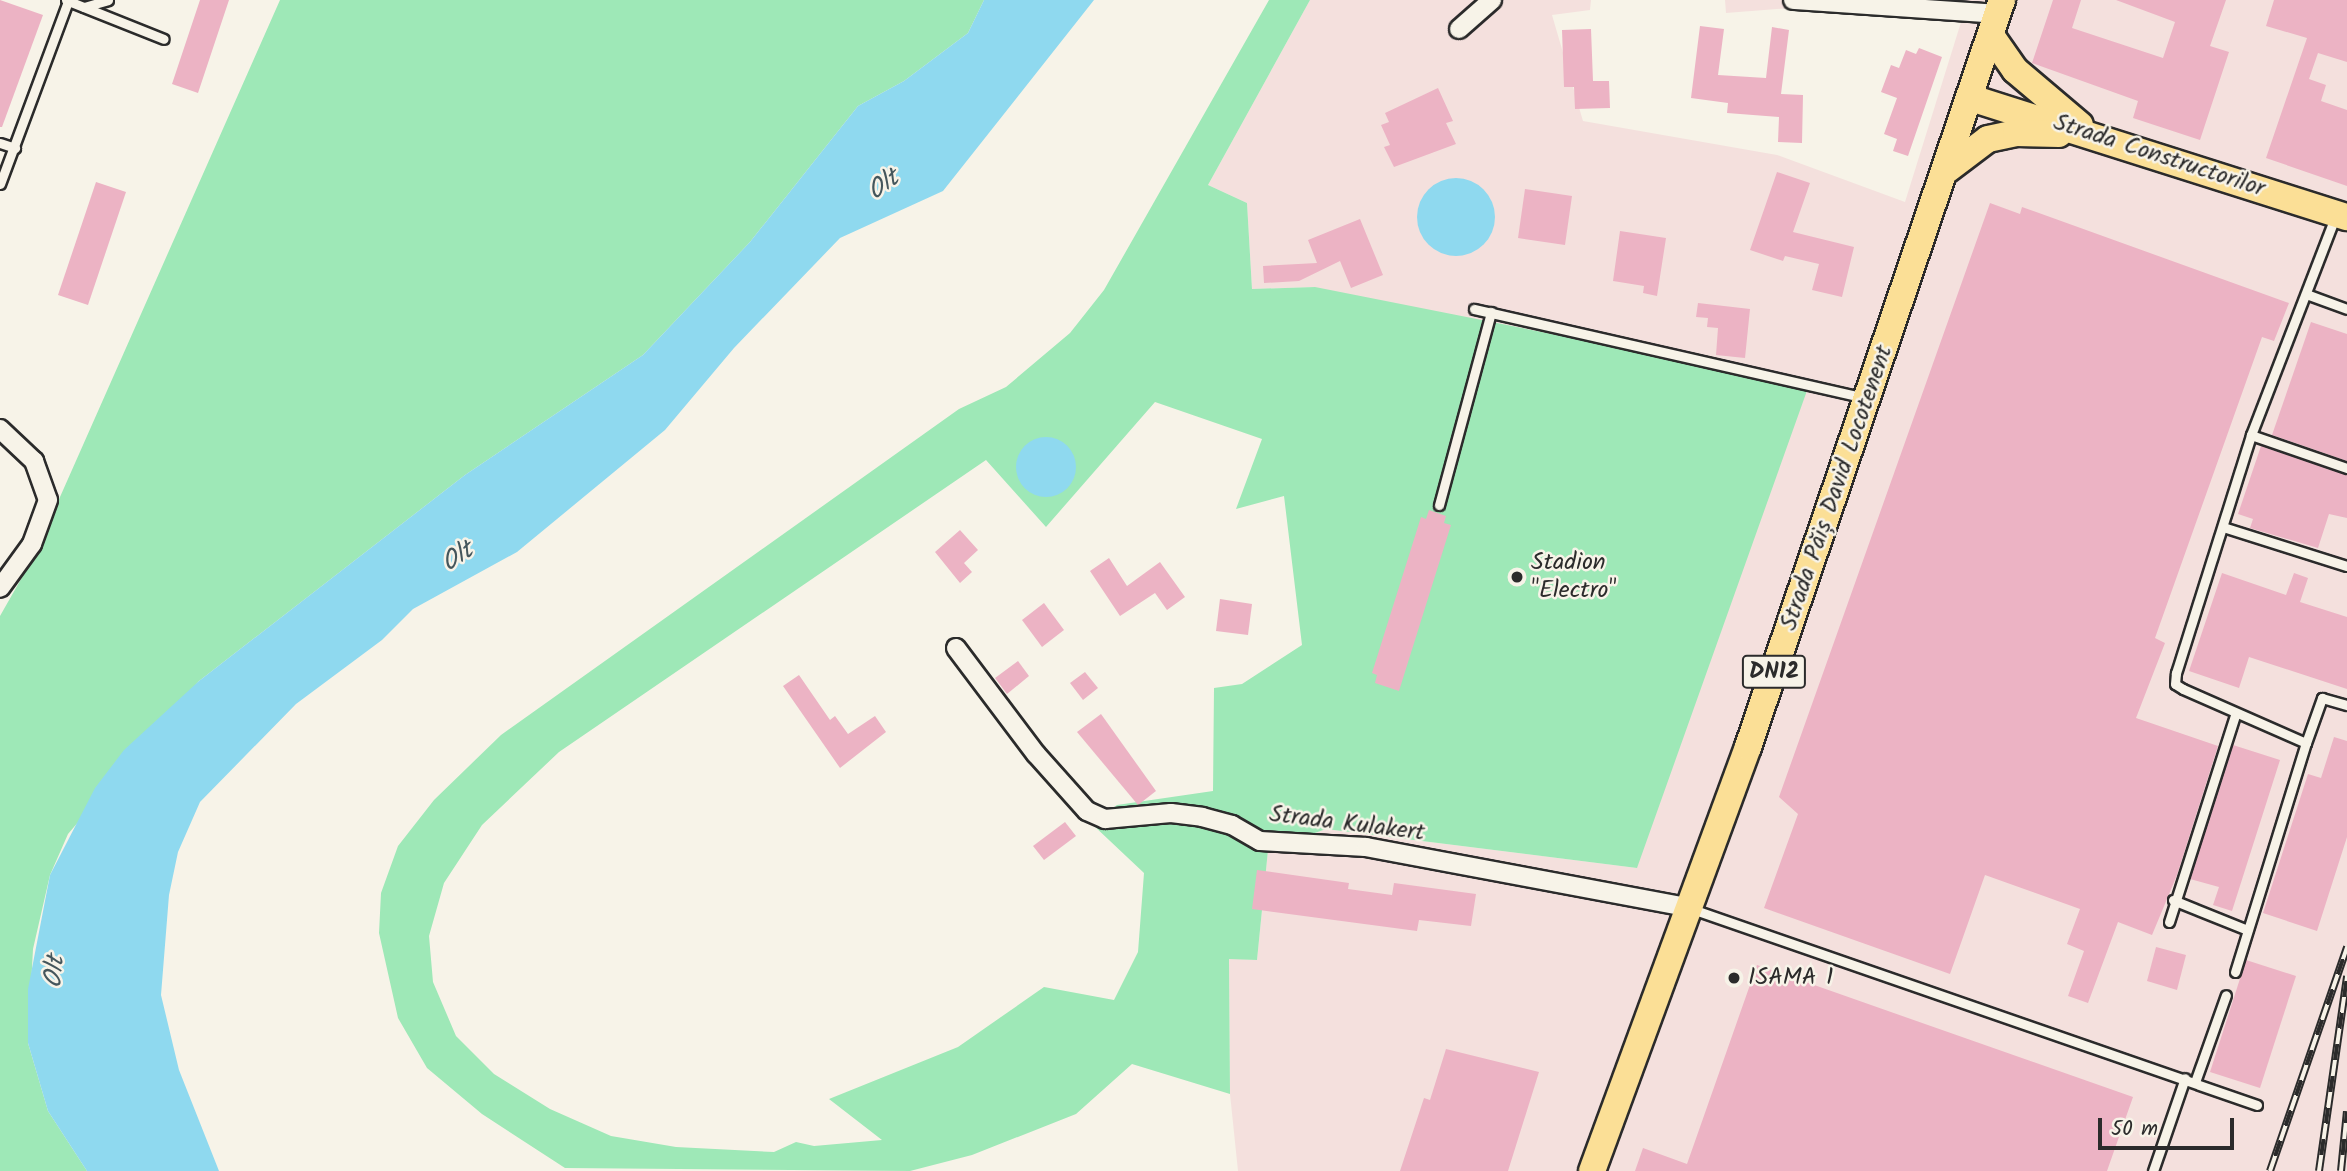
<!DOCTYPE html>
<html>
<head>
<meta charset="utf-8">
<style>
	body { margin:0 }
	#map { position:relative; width:2347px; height:1171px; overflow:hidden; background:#f7f3e8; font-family:Kalam,sans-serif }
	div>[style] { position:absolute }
	.built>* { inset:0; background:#f4e0dd }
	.green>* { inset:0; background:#9ee8b7 }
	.water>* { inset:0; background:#8fd9ef }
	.round { border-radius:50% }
	.building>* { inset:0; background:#ecb3c4 }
	.roads { filter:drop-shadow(2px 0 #2b2b2b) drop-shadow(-2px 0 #2b2b2b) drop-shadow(0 2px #2b2b2b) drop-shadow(0 -2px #2b2b2b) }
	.service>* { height:9px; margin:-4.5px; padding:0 4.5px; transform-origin:4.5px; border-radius:4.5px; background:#f7f3e8 }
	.minor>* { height:18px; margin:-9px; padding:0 9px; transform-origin:9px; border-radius:9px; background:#f7f3e8 }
	.primary>* { height:26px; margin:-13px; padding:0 13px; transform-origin:13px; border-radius:13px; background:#fbdf96 }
	.rail>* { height:8px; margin-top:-4px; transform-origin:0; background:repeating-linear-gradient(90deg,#f7f3e8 0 16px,#2b2b2b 0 32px); box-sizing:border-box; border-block:2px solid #2b2b2b }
	.dots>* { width:19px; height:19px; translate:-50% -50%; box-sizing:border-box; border:4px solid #f7f3e8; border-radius:50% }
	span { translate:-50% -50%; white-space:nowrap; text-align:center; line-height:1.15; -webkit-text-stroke:5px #f7f3e8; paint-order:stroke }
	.shield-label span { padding:2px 5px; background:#f7f3e8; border:2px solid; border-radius:5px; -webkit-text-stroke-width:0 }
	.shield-label { font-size:23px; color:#2b2b2b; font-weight:700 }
	.street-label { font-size:24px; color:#2b2b2b }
	.poi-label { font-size:24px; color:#2b2b2b }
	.left { translate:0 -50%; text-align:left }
	.water-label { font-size:26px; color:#44565c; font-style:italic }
	.scale { position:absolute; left:2098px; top:1118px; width:136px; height:32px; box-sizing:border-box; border:4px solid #2b2b2b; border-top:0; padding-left:9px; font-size:21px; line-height:24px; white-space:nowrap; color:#2b2b2b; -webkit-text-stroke:5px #f7f3e8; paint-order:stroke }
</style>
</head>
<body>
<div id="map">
	<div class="built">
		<div style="clip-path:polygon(1310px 0,1591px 0,1590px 10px,1552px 15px,1583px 121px,1777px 155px,1905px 202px,1962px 19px,1803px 7px,1726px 13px,1725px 0,2347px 0,2347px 1171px,1238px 1171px,1230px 1094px,1229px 958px,1257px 960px,1268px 850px,1326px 829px,1637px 868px,1315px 287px,1252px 289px,1247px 203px,1208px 185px)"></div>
	</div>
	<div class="green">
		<div style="clip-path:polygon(280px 0,984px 0,968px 33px,904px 81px,858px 106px,750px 242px,643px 355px,465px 475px,199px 681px,68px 834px,50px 875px,33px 949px,28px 1043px,48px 1111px,87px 1171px,0 1171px,0 616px,33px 558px)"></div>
		<div style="clip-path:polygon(evenodd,1269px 0,1310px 0,1208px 185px,1247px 203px,1252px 289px,1315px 287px,1809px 385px,1637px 868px,1326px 829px,1268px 850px,1257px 960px,1229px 959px,1230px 1094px,1132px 1064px,1076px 1114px,972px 1155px,910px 1171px,565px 1168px,482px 1114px,427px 1068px,398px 1018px,379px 933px,381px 893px,398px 846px,434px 800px,501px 735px,959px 409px,1006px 387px,1070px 333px,1104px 290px,1269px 0,1155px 402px,1262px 439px,1236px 509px,1284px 496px,1302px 645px,1242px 684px,1214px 688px,1213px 791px,1117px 805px,1092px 824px,1144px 873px,1138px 952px,1114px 1000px,1044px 987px,958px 1047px,829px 1099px,882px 1140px,814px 1146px,796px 1142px,774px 1152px,676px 1147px,611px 1136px,550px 1109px,494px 1074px,456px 1036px,433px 982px,429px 936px,444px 883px,482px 825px,559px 752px,986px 460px,1046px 527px,1155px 402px)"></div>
	</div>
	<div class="water">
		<div style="clip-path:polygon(984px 0,1094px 0,943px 191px,840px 238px,734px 348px,665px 430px,517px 552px,413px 609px,382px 640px,296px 704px,200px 802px,178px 852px,169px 895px,161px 995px,179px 1070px,219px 1171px,87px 1171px,48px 1111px,28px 1043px,28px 989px,50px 875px,95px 788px,124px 750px,199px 681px,465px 475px,643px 355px,750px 242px,858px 106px,904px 81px,968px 33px)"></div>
		<div class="round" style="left:1417px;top:178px;width:78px;height:78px"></div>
		<div class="round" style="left:1016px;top:437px;width:60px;height:60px"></div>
	</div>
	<div class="building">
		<div style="clip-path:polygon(0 0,43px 15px,2px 127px,0 127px)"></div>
		<div style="clip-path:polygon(200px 0,229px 0,198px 93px,172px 84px)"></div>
		<div style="clip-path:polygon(2053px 0,2081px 0,2072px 28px,2163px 58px,2175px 22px,2116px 0,2226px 0,2210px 46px,2229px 52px,2200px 140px,2133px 118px,2138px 101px,2032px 63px)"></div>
		<div style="clip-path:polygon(2274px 0,2347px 0,2347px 62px,2318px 53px,2309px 79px,2326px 85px,2321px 101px,2347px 110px,2347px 186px,2266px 158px,2307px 38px,2266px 26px)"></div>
		<div style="clip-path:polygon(1700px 26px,1724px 29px,1718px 75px,1766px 78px,1772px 27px,1789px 30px,1781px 94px,1803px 95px,1802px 143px,1778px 142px,1779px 117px,1727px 113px,1728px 103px,1691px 98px)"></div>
		<div style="clip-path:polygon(1591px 29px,1593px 81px,1609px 81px,1610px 108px,1575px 109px,1574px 87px,1564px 87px,1562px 30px)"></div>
		<div style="clip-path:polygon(1919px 48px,1942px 57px,1908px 156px,1893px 151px,1897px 139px,1884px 134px,1897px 98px,1881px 92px,1891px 65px,1899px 68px,1906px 50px,1916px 54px)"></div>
		<div style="clip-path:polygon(1438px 88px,1453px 121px,1446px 123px,1456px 144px,1394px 167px,1384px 147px,1390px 145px,1381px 125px,1389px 122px,1385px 113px)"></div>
		<div style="clip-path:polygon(1777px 172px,1810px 183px,1793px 232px,1854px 247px,1842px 297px,1812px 290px,1819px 264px,1785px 256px,1783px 261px,1750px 250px)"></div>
		<div style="clip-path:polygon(96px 182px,126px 192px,88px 305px,58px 295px)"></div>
		<div style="clip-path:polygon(1525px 189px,1572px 196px,1565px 245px,1518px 238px)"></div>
		<div style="clip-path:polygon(1990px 203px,2020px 214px,2022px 207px,2289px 303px,2274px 341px,2262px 337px,2155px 638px,2165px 643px,2136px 718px,2218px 746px,2177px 875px,2152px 935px,2118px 922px,2088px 1003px,2068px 996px,2084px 951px,2067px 944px,2080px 909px,1985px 875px,1950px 974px,1764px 908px,1798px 814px,1779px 797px)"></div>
		<div style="clip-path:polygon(1360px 219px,1383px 275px,1351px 288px,1340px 261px,1299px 281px,1264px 283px,1263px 266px,1317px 263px,1308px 240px)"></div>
		<div style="clip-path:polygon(1620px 231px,1666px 238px,1657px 296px,1643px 293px,1644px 286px,1613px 281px)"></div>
		<div style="clip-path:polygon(1698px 303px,1750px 309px,1745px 358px,1716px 355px,1718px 328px,1707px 327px,1708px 318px,1696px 317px)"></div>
		<div style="clip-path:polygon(2311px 322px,2347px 334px,2347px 461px,2272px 435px)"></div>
		<div style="clip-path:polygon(2261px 446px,2347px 475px,2347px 518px,2329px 514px,2318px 548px,2250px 528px,2253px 519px,2238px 514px)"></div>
		<div style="clip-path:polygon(1429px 510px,1446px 516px,1444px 523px,1451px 525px,1399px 691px,1375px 683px,1377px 675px,1372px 673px,1421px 517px,1426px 519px)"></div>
		<div style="clip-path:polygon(960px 530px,978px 550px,964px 563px,972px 572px,960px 583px,935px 552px)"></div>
		<div style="clip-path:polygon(1109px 558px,1127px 586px,1160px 562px,1185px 597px,1167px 610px,1155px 593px,1120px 616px,1090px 571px)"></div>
		<div style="clip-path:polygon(2222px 573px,2286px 595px,2294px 573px,2308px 578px,2300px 602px,2347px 617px,2347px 689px,2249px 657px,2239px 688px,2189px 671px)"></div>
		<div style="clip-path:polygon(1220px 599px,1252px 604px,1248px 635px,1216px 631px)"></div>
		<div style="clip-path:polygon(1044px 603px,1064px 630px,1042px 647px,1022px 620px)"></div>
		<div style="clip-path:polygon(1018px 661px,1029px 676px,1007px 694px,995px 678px)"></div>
		<div style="clip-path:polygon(1085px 672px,1098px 688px,1083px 700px,1070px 683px)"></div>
		<div style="clip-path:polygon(799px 675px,830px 720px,835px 716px,848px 734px,875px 716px,886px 732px,840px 768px,783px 686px)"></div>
		<div style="clip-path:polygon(1101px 714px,1156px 791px,1138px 805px,1077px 732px)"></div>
		<div style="clip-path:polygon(2334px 737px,2347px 741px,2347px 837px,2317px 931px,2263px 913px,2308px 774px,2321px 778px)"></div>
		<div style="clip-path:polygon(2233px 745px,2280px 760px,2232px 911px,2213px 905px,2219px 887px,2190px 879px)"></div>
		<div style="clip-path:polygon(1065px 822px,1076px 836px,1044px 860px,1033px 846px)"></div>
		<div style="clip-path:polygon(1257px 870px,1349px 883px,1348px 889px,1392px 895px,1394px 883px,1476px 894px,1471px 926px,1419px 920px,1417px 931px,1252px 909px)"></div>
		<div style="clip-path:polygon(2156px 947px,2186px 955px,2177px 990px,2147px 981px)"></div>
		<div style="clip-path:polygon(2246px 960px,2296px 976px,2260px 1088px,2210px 1072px)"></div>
		<div style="clip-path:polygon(1757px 965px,2133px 1097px,2107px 1171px,1635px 1171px,1643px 1148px,1687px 1164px)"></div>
		<div style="clip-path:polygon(1446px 1049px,1539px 1072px,1508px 1171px,1400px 1171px,1424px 1098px,1430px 1100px)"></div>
	</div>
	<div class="roads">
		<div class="service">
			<div style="left:66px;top:0;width:105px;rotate:21.7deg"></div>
			<div style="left:84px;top:7px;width:25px;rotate:-16deg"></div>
			<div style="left:0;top:143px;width:16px;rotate:18deg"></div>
			<div style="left:0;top:184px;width:195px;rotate:-69.6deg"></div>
			<div style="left:2309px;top:295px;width:40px;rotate:20.2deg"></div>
			<div style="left:1474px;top:309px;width:401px;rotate:12.8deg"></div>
			<div style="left:2251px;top:435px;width:102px;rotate:19deg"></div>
			<div style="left:1439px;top:505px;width:200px;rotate:-74.9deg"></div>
			<div style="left:2223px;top:527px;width:130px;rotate:17.5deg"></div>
			<div style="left:2306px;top:743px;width:48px;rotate:-70.4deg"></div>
			<div style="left:2322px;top:698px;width:26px;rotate:16deg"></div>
			<div style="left:2173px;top:900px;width:78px;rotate:21.9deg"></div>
			<div style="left:1692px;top:909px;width:598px;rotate:19.13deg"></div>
			<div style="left:2169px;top:922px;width:217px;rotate:-72.3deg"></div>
			<div style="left:2235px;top:972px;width:240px;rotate:-72.8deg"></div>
			<div style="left:2306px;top:743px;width:134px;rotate:-156.3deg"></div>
			<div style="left:2183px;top:689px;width:9px;rotate:-148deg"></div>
			<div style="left:2175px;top:684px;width:11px;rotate:-85deg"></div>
			<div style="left:2176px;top:673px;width:250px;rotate:-72.5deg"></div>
			<div style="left:2251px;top:435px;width:236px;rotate:-68.9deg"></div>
			<div style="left:2195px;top:1082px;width:92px;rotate:-70.4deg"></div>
			<div style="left:2153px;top:1171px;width:98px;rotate:-71deg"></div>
		</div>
		<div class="minor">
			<div style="left:1793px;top:0;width:205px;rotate:3.9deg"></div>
			<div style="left:1459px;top:29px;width:44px;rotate:-41.3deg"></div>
			<div style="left:0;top:429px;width:47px;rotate:43.3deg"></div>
			<div style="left:34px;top:461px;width:41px;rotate:70.3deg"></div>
			<div style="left:48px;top:500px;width:47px;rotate:110deg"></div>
			<div style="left:32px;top:544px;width:54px;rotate:126deg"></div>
			<div style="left:956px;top:648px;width:133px;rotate:53deg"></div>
			<div style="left:1036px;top:754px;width:76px;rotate:48.2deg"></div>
			<div style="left:1087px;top:811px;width:20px;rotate:24deg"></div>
			<div style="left:1105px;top:819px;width:66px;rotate:-5.2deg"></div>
			<div style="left:1171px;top:813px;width:31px;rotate:7deg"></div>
			<div style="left:1202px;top:817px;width:31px;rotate:15deg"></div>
			<div style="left:1232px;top:825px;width:32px;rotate:30deg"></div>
			<div style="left:1260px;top:841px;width:106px;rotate:3.2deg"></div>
			<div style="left:1366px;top:847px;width:327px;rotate:10.6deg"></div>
		</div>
		<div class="primary">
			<div style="left:1992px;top:37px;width:40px;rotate:55.1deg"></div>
			<div style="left:2015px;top:70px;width:85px;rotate:40.2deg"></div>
			<div style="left:1971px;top:98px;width:394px;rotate:17.6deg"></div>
			<div style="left:1947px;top:170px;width:51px;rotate:-37.1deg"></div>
			<div style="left:1988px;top:139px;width:29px;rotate:-12deg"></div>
			<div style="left:2016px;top:133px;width:43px;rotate:1.3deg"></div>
			<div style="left:1592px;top:1171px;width:452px;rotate:-69.8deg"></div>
			<div style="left:1748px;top:747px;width:789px;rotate:-71.22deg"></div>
		</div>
	</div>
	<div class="rail">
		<div style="left:2270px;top:1171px;width:237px;rotate:-71deg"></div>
		<div style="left:2319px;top:1171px;width:197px;rotate:-81.8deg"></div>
		<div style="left:2341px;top:1171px;width:60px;rotate:-84.3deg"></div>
	</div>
	<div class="dots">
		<div style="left:1517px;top:577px;background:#2b2b2b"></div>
		<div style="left:1734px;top:978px;background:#2b2b2b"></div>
	</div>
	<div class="shield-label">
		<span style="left:1774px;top:672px">DN12</span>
	</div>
	<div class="street-label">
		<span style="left:2159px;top:156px;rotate:18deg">Strada Constructorilor</span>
		<span style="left:1837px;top:488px;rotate:-71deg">Strada Păiș David Locotenent</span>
		<span style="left:1347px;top:824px;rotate:7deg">Strada Kulakert</span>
	</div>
	<div class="poi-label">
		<span class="left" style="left:1531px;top:577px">Stadion<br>"Electro"</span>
		<span class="left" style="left:1748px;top:978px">ISAMA 1</span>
	</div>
	<div class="water-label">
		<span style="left:884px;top:186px;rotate:-36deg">Olt</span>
		<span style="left:458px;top:558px;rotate:-34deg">Olt</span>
		<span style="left:56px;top:972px;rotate:-85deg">Olt</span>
	</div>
	<div class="scale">50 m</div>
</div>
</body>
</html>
